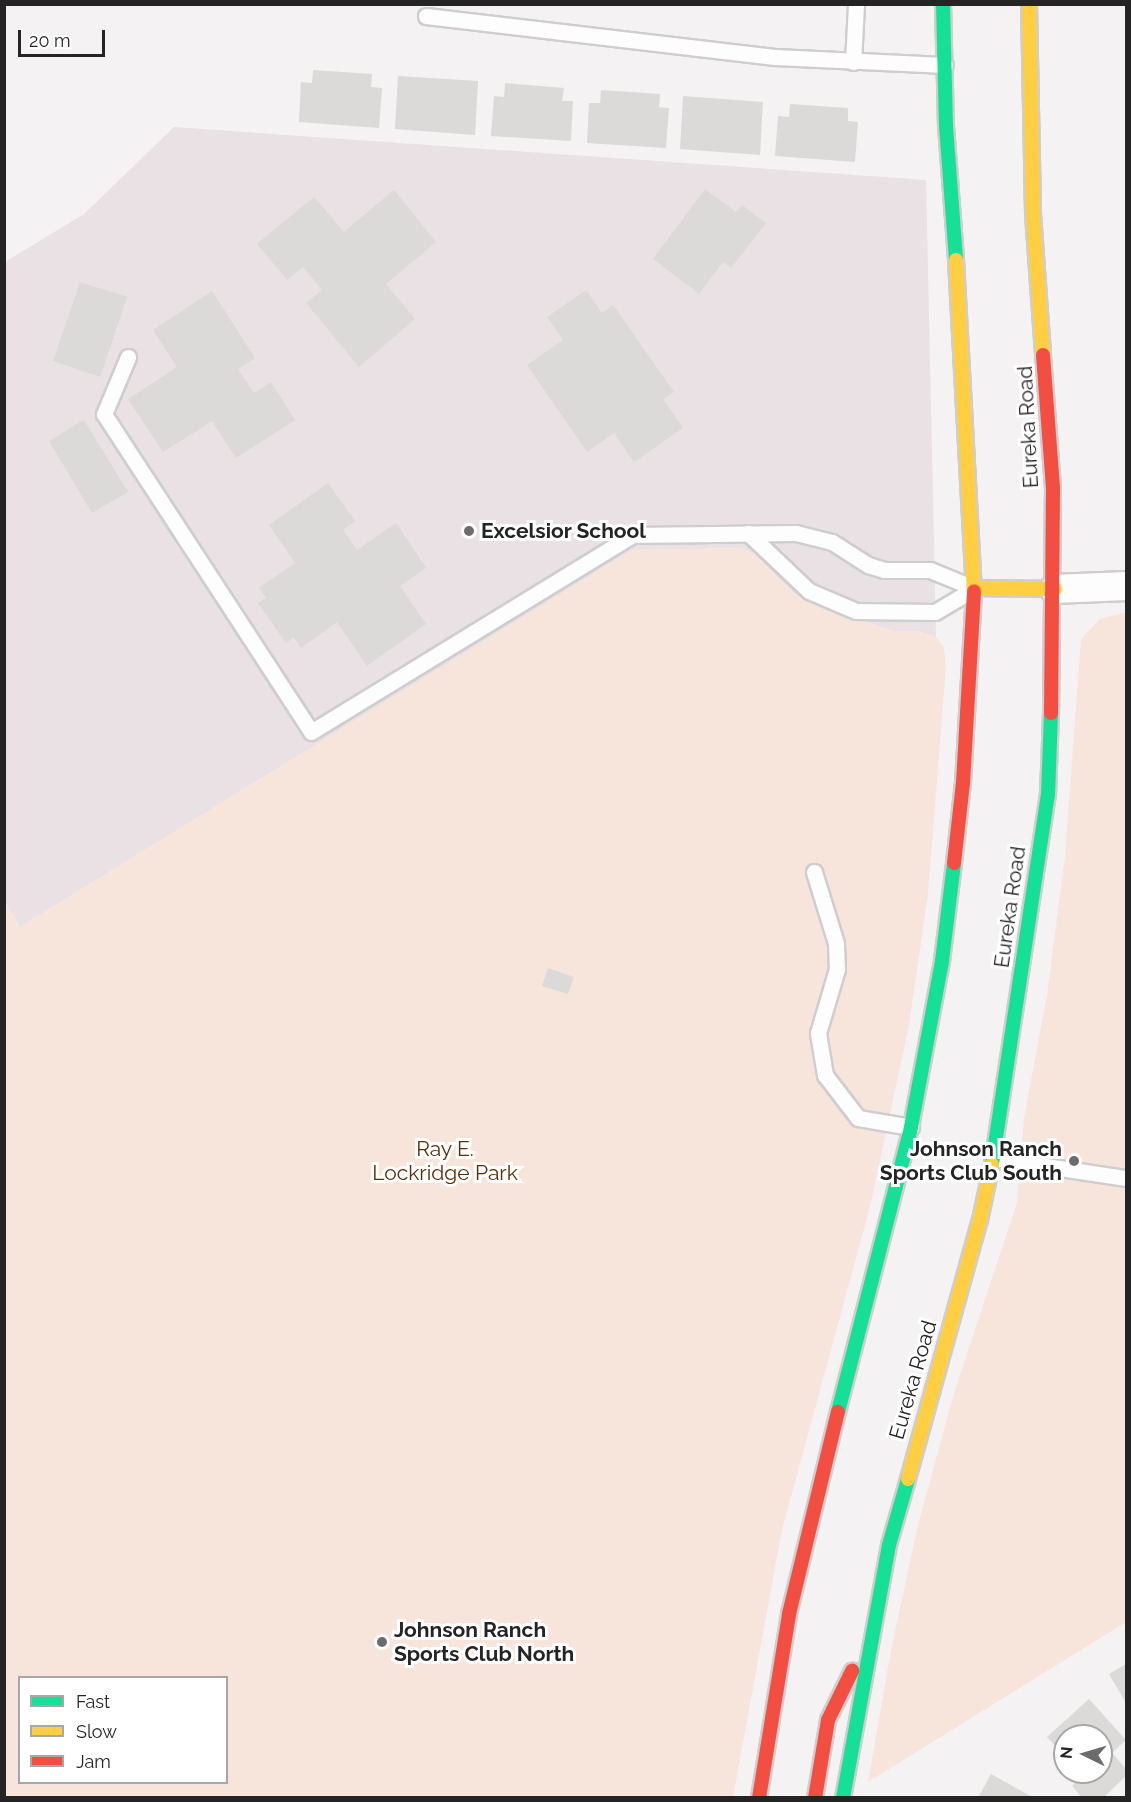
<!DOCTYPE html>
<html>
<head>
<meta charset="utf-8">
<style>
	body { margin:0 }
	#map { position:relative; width:1131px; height:1802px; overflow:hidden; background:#f4f2f3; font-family:Raleway,sans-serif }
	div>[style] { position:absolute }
	.built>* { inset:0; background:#e9e1e3 }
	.green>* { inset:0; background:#f7e5db }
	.building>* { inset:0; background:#dbdad9 }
	.roads { filter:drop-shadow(2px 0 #cfcdce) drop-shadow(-2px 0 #cfcdce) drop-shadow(0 2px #cfcdce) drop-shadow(0 -2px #cfcdce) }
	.lane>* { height:15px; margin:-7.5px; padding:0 7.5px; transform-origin:7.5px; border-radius:7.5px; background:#fdfdfd }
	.street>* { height:28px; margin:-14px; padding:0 14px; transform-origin:14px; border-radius:14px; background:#fdfdfd }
	.fast>* { height:14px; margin:-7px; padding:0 7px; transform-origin:7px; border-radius:7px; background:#16e098 }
	.slow>* { height:14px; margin:-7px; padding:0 7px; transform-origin:7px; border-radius:7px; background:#ffcf43 }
	.jam>* { height:14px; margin:-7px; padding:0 7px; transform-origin:7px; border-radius:7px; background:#f24e42 }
	.dots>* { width:16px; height:16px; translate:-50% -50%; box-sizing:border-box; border:3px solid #fff; border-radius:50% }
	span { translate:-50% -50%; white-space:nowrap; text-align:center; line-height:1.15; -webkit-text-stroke:6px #fff; paint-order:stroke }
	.street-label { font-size:21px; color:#252424 }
	.poi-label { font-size:21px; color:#252424; font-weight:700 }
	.left { translate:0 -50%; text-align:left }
	.right { translate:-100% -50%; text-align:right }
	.park-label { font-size:21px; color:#5e2d06 }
	.frame { position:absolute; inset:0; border:6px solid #252424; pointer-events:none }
	.legend { position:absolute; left:18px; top:1676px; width:210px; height:108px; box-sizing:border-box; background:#fff; border:2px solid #a8a7a7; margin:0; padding:8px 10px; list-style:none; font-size:18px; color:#252424 }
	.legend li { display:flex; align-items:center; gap:12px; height:30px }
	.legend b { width:30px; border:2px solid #a8a7a7 }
	.north { position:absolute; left:1053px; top:1724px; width:60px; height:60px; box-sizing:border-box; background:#fff; border:2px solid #a8a7a7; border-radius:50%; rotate:275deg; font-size:16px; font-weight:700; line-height:24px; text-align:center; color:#252424 }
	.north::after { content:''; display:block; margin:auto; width:21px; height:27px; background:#6d6c6c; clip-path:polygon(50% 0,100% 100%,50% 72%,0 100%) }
	.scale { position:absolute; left:18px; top:30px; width:87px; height:27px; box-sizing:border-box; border:3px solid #252424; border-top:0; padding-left:8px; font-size:18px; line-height:21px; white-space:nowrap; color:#252424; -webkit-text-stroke:4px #fff; paint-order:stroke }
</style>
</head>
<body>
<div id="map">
	<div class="built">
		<div style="clip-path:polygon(174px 127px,926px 180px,936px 637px,918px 631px,893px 631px,811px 603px,794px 594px,753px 553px,740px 548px,632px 550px,20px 927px,5px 902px,5px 262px,84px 214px)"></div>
	</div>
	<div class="green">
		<div style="clip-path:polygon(evenodd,740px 548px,753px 553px,794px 594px,811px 603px,893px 631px,918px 631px,936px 637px,944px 648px,946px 667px,928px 894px,909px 1025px,871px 1203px,782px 1530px,733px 1797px,5px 1797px,5px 902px,20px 927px,632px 550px,740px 548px,20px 1678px,226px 1678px,226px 1782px,20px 1782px,20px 1678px)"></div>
		<div style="clip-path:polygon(1126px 612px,1126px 1622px,868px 1782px,892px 1645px,918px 1525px,954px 1393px,1017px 1203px,1024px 1118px,1047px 995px,1065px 855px,1081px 639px,1100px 619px)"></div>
	</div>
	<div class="building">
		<div style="clip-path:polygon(313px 70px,372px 74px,371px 87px,382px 88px,379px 128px,299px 122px,301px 82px,312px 83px)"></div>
		<div style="clip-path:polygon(398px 76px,478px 81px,475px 135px,395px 129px)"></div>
		<div style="clip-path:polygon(505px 83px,564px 88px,562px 101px,573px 101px,571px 141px,491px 136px,494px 96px,504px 97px)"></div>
		<div style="clip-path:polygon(601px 90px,660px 94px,659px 107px,669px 108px,666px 148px,587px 143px,589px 103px,600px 103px)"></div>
		<div style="clip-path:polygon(683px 96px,763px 102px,760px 155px,680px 149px)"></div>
		<div style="clip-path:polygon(790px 104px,848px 108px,848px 121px,858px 122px,855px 162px,775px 156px,778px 116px,789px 117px)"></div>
		<div style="clip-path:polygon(705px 189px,736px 212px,742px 205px,766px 223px,731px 268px,723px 262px,699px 294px,653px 259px)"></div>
		<div style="clip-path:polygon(394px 190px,436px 242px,386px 284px,415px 319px,359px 367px,306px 303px,322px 290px,303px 267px,287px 280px,257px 244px,314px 197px,344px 232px)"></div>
		<div style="clip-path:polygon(80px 282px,127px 297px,100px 377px,53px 361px)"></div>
		<div style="clip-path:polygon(586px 290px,602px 313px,613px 305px,674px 392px,663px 399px,683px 428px,634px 462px,614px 433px,587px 452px,527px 365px,563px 340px,547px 317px)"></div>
		<div style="clip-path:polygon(212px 291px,255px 358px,238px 369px,254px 393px,271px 382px,295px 420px,236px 458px,212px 421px,163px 452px,128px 399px,177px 367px,153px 330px)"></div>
		<div style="clip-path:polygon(84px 420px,128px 492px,92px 513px,49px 441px)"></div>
		<div style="clip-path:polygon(328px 483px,355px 521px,343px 530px,357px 550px,396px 523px,426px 568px,400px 586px,426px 624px,367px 666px,337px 622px,301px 648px,294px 637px,286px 643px,258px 603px,266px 598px,259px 588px,295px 563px,269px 525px)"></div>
		<div style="clip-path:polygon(548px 968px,574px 977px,568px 994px,542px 986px)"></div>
		<div style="clip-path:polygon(1126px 1664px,1126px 1703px,1109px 1674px)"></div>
		<div style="clip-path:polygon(1089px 1699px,1126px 1740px,1112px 1753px,1126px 1769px,1126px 1776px,1103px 1798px,1082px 1798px,1072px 1786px,1082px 1776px,1078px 1772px,1101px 1772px,1101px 1736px,1065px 1736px,1065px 1757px,1047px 1737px)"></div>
		<div style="clip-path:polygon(991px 1774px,1034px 1798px,978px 1798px)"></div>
	</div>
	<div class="roads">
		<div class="lane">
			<div style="left:426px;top:16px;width:351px;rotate:6.7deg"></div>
			<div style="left:775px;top:57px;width:170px;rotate:2.7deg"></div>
			<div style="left:853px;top:62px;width:58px;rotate:-87deg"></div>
			<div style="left:128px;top:357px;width:62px;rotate:112.8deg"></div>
			<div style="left:104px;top:414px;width:379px;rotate:56.9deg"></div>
			<div style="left:311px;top:732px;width:377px;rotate:-31.5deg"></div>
			<div style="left:632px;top:535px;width:164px;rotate:-0.7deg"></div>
			<div style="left:796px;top:533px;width:37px;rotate:14deg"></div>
			<div style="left:832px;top:542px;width:43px;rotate:32.6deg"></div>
			<div style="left:868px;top:565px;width:17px;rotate:17deg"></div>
			<div style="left:884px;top:570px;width:46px"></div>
			<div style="left:930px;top:570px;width:48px;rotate:22.2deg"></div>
			<div style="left:748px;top:533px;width:84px;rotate:43.6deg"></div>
			<div style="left:809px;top:591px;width:51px;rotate:23.1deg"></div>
			<div style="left:856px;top:611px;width:79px;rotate:0.7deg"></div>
			<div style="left:935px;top:612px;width:43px;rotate:-30.7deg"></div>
			<div style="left:814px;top:872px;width:74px;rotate:72.8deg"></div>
			<div style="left:836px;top:943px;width:26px;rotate:88deg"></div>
			<div style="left:837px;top:969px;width:67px;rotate:106.5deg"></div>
			<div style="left:818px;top:1033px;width:43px;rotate:80.5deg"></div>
			<div style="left:825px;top:1075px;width:54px;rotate:52.5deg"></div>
			<div style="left:858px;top:1118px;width:54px;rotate:9.6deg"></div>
			<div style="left:993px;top:1158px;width:134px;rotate:8.6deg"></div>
		</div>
		<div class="street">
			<div style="left:1055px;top:589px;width:71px;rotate:-2.4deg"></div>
		</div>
		<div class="fast">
			<div style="left:943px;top:4px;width:122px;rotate:88.6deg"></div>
			<div style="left:946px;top:126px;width:134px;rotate:85.7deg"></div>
			<div style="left:992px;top:1164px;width:373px;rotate:-81.4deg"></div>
			<div style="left:1048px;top:795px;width:82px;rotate:-87.9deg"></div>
			<div style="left:838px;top:1412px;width:294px;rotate:-75.6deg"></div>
			<div style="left:911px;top:1127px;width:169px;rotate:-79.4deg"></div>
			<div style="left:942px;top:961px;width:99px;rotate:-83deg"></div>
			<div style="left:843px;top:1798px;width:257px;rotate:-79.7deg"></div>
			<div style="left:889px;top:1545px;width:69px;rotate:-73.9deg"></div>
		</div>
		<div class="slow">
			<div style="left:1029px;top:4px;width:210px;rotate:88.9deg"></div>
			<div style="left:1033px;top:214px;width:141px;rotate:85.9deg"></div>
			<div style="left:956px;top:260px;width:331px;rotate:86.9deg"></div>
			<div style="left:974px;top:588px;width:81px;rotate:0.7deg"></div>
			<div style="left:908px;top:1479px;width:269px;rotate:-74.5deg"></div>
			<div style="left:980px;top:1220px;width:57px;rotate:-77.9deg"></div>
		</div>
		<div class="jam">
			<div style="left:1043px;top:355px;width:133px;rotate:85.7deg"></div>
			<div style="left:1053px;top:488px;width:225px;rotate:90.5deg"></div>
			<div style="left:954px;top:863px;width:81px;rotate:-83.6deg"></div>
			<div style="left:963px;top:783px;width:192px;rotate:-86.7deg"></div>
			<div style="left:759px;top:1798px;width:186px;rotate:-80.7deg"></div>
			<div style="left:789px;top:1614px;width:208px;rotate:-76.4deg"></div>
			<div style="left:815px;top:1798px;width:79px;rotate:-80.5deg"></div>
			<div style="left:828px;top:1720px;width:55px;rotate:-63.9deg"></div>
		</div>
	</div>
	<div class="dots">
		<div style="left:469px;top:531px;background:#6d6c6c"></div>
		<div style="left:1074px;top:1161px;background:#6d6c6c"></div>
		<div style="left:382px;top:1642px;background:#6d6c6c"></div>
	</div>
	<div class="street-label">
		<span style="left:1028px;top:427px;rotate:-93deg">Eureka Road</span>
		<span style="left:1010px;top:907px;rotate:-82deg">Eureka Road</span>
		<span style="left:913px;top:1380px;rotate:-74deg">Eureka Road</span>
	</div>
	<div class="poi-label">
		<span class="left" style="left:481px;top:531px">Excelsior School</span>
		<span class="right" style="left:1062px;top:1161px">Johnson Ranch<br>Sports Club South</span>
		<span class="left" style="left:394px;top:1642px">Johnson Ranch<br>Sports Club North</span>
	</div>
	<div class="park-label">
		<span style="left:445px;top:1161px">Ray E.<br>Lockridge Park</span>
	</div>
	<div class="frame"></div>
	<ul class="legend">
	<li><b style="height:8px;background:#16e098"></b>Fast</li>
	<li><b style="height:8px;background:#ffcf43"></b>Slow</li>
	<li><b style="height:8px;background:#f24e42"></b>Jam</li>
	</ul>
	<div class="north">N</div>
	<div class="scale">20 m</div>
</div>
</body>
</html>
